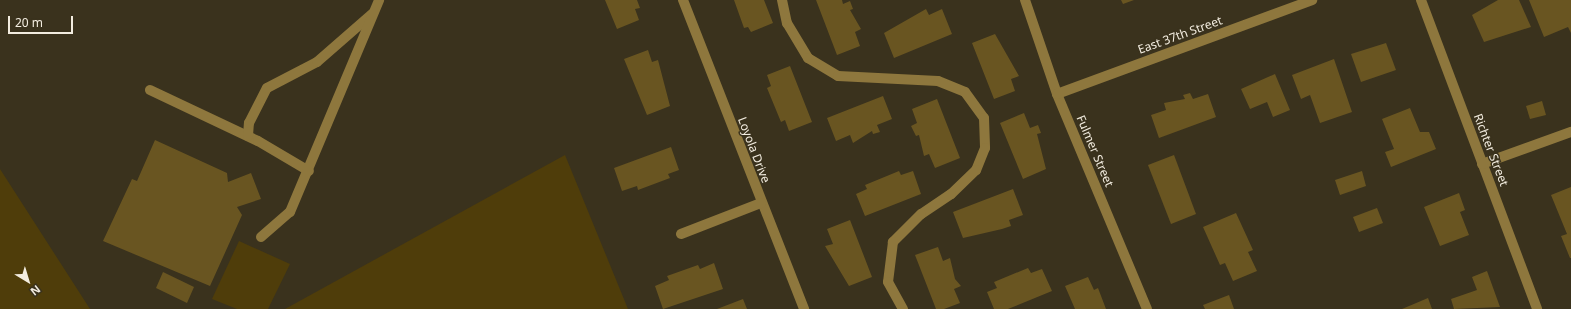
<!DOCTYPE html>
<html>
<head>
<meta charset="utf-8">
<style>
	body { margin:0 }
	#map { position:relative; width:1571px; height:309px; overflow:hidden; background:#3a321d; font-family:"Noto Sans",sans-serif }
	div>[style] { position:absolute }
	.green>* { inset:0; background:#4f3d0a }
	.building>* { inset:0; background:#695521 }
	.minor>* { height:10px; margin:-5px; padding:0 5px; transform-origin:5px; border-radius:5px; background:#8e773d }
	span { translate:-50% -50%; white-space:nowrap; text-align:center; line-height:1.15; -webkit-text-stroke:3px #3a321d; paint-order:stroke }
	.street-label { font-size:12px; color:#f3ede0 }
	.north { position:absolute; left:8px; top:261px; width:40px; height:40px; -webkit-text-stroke:3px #3a321d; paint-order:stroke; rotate:142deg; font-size:11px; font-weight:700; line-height:16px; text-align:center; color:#f3ede0 }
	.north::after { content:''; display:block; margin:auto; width:14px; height:18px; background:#f3ede0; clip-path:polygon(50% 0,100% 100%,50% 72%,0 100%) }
	.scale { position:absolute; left:8px; top:16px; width:65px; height:18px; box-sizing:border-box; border:2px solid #f3ede0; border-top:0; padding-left:5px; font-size:12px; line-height:14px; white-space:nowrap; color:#f3ede0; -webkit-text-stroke:3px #3a321d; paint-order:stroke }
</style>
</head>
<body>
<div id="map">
	<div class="green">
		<div style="clip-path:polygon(565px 155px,628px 309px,285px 309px)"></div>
		<div style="clip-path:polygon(0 169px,90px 309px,0 309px)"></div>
		<div style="clip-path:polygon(239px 241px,290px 264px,268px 309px,237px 309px,212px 299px)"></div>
	</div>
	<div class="building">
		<div style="clip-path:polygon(605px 0,637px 0,640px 8px,635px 9px,639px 20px,617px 29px)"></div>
		<div style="clip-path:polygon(734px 0,764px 0,773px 23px,751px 32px,748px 27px,744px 28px)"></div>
		<div style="clip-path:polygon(816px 0,842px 0,843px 4px,850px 1px,853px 9px,850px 10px,861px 29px,855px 32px,860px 46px,837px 55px)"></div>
		<div style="clip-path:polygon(1121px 0,1134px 0,1123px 4px)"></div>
		<div style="clip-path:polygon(1498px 0,1519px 0,1531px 27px,1484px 42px,1472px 15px)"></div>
		<div style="clip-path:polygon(1529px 0,1571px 0,1571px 33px,1568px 27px,1544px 37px)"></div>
		<div style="clip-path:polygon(926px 9px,929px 15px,942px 9px,952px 34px,894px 58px,884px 33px)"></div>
		<div style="clip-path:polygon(995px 34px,1019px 76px,1011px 79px,1015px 91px,994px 99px,972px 43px)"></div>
		<div style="clip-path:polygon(1386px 43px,1396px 70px,1361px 82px,1351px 54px)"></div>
		<div style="clip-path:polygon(648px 50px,652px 62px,658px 60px,670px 106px,647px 115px,624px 59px)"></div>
		<div style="clip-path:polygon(1334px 59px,1352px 112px,1320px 123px,1310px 95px,1301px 99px,1292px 75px)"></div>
		<div style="clip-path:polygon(790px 66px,812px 122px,789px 131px,785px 120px,781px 122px,767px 88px,771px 86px,767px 75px)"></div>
		<div style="clip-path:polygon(1275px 74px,1290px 110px,1273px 117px,1267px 102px,1250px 109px,1241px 89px)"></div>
		<div style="clip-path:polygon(1190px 93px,1193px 99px,1208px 94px,1216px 117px,1159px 138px,1151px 115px,1166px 110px,1164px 103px,1185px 99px,1183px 95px)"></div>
		<div style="clip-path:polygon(883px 96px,892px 119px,877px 125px,880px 132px,873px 134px,872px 131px,853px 143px,850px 135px,836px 141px,827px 118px)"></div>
		<div style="clip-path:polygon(937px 99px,960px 158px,935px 168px,929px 154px,924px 156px,919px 135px,916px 136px,911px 126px,917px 123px,912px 109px)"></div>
		<div style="clip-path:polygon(1542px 101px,1546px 115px,1530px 119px,1526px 106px)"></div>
		<div style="clip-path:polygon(1410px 108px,1420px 132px,1429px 132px,1436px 149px,1391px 167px,1385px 152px,1394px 149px,1382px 119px)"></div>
		<div style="clip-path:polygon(1024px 113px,1030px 128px,1038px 125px,1041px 133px,1037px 134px,1046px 169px,1023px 179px,1000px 123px)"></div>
		<div style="clip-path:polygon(155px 140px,227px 173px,228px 182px,251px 173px,261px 199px,237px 207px,242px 215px,210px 286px,103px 241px,132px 179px,137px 181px)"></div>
		<div style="clip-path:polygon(671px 147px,679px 170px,668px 174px,670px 178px,638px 190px,637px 186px,622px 191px,614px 168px)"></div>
		<div style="clip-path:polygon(1174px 155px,1196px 214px,1171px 224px,1148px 165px)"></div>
		<div style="clip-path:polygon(899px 171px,901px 175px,913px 171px,921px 194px,865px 216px,856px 194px,867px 189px,865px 185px)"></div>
		<div style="clip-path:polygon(1362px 171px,1366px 186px,1340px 195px,1335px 180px)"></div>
		<div style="clip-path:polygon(1571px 187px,1571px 258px,1570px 258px,1561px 236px,1567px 234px,1551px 195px)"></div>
		<div style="clip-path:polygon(1013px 189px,1023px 215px,1009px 220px,1011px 226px,1002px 229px,963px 238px,953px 212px)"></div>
		<div style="clip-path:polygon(1459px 193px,1465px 210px,1460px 212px,1469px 235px,1440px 246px,1424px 207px)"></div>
		<div style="clip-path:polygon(1377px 208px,1383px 223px,1359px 232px,1353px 217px)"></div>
		<div style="clip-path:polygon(1236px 213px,1253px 250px,1248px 252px,1257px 271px,1233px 281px,1225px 263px,1220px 265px,1203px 227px)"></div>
		<div style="clip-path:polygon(850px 220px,872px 277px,849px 286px,825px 246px,833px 244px,827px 229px)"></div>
		<div style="clip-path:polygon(938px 247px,943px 261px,950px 258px,955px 279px,961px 286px,954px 289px,960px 303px,944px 309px,936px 309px,915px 255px)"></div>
		<div style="clip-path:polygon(714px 263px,723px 289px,663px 309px,655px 286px,669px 280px,667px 276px,698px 265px,700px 269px)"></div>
		<div style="clip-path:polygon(1028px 268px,1031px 273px,1042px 269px,1052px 291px,1008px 309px,994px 309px,987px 292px,997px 288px,994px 282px)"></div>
		<div style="clip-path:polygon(1487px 271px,1500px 307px,1454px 309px,1451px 299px,1477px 290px,1472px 277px)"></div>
		<div style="clip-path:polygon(163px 272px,194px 287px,187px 303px,156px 288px)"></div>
		<div style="clip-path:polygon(1088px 277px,1094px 290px,1098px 288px,1106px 309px,1075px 309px,1065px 286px)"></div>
		<div style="clip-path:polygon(1229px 295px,1234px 309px,1205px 309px,1203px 305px)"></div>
		<div style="clip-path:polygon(1428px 298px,1432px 309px,1402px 309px)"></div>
		<div style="clip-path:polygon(743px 299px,747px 309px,717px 309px)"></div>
	</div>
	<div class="minor">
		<div style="left:683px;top:0;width:332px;rotate:68.6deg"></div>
		<div style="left:782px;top:0;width:24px;rotate:78deg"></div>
		<div style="left:787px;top:23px;width:41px;rotate:59deg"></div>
		<div style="left:808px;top:58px;width:35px;rotate:31deg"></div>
		<div style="left:838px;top:76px;width:100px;rotate:2.9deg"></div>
		<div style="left:938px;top:81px;width:29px;rotate:22deg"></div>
		<div style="left:965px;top:92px;width:32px;rotate:54deg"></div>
		<div style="left:984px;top:118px;width:30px;rotate:88deg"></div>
		<div style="left:985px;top:148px;width:24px;rotate:112deg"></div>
		<div style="left:976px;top:170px;width:35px;rotate:136deg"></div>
		<div style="left:951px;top:194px;width:36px;rotate:146deg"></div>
		<div style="left:921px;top:214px;width:40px;rotate:135deg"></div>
		<div style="left:893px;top:242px;width:40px;rotate:97.1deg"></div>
		<div style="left:888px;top:282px;width:31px;rotate:61deg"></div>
		<div style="left:1025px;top:0;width:99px;rotate:71.2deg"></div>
		<div style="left:1057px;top:94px;width:233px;rotate:67.3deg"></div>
		<div style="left:1421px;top:0;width:330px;rotate:69.4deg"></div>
		<div style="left:150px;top:90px;width:119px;rotate:25.3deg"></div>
		<div style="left:258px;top:141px;width:59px;rotate:30.5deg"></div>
		<div style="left:1057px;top:94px;width:272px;rotate:-20.2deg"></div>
		<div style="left:248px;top:136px;width:13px;rotate:-86deg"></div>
		<div style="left:249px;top:123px;width:39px;rotate:-63deg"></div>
		<div style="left:267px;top:88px;width:56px;rotate:-27.5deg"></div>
		<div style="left:317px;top:62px;width:73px;rotate:-41.1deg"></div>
		<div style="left:1482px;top:164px;width:95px;rotate:-19.8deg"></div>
		<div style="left:681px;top:234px;width:86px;rotate:-21.2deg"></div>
		<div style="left:261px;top:237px;width:38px;rotate:-41deg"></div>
		<div style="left:290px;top:212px;width:230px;rotate:-67.2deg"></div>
	</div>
	<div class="street-label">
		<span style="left:1180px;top:35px;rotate:-20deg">East 37th Street</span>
		<span style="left:754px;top:150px;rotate:69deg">Loyola Drive</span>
		<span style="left:1491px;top:150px;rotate:69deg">Richter Street</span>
		<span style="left:1095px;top:151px;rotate:67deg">Fulmer Street</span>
	</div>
	<div class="north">N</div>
	<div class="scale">20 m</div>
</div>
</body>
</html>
